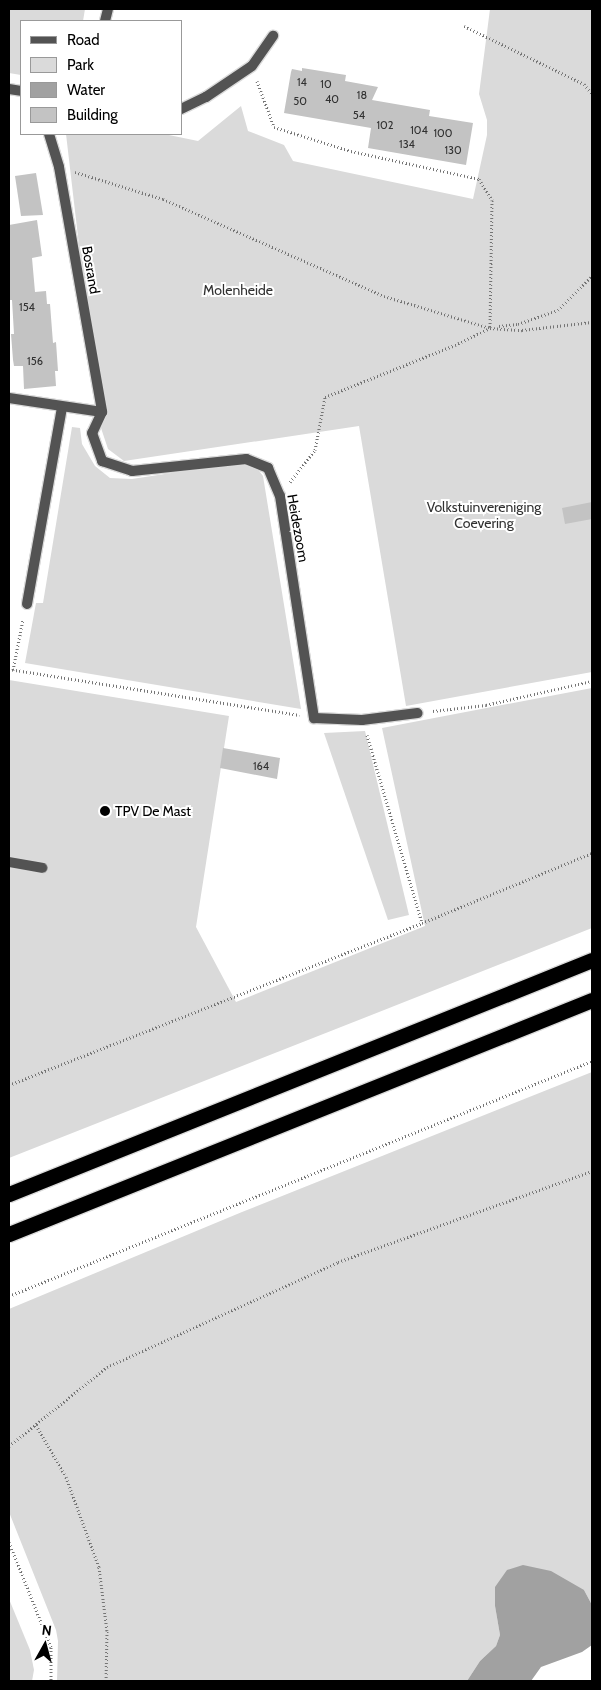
<!DOCTYPE html>
<html>
<head>
<meta charset="utf-8">
<style>
	body { margin:0 }
	#map { position:relative; width:601px; height:1690px; overflow:hidden; background:#fff; font-family:Cabin,sans-serif }
	div>[style] { position:absolute }
	.green>* { inset:0; background:#dadada }
	.water>* { inset:0; background:#a1a1a1 }
	.building>* { inset:0; background:#c3c3c3 }
	.path>* { height:3px; margin-top:-1.5px; transform-origin:0; background:repeating-linear-gradient(90deg,#757575 0 1px,transparent 0 3.5px) }
	.roads { filter:drop-shadow(1px 0 #dbdbdb) drop-shadow(-1px 0 #dbdbdb) drop-shadow(0 1px #dbdbdb) drop-shadow(0 -1px #dbdbdb) }
	.service>* { height:10px; margin:-5px; padding:0 5px; transform-origin:5px; border-radius:5px; background:#535353 }
	.minor>* { height:10px; margin:-5px; padding:0 5px; transform-origin:5px; border-radius:5px; background:#535353 }
	.tertiary>* { height:10px; margin:-5px; padding:0 5px; transform-origin:5px; border-radius:5px; background:#535353 }
	.motorway>* { height:15px; margin:-7.5px; padding:0 7.5px; transform-origin:7.5px; border-radius:7.5px; background:#000 }
	.dots>* { width:14px; height:14px; translate:-50% -50%; box-sizing:border-box; border:2px solid #fff; border-radius:50% }
	span { translate:-50% -50%; white-space:nowrap; text-align:center; line-height:1.15; -webkit-text-stroke:4px #fff; paint-order:stroke }
	.number-label { font-size:11px; color:#313131 }
	.number-label span { -webkit-text-stroke-width:0 }
	.street-label { font-size:14px; color:#000 }
	.park-label { font-size:14px; color:#313131 }
	.poi-label { font-size:14px; color:#000 }
	.left { translate:0 -50%; text-align:left }
	.frame { position:absolute; inset:0; border:10px solid #000; pointer-events:none }
	.legend { position:absolute; left:20px; top:20px; width:162px; height:115px; box-sizing:border-box; background:#fff; border:1px solid #999; margin:0; padding:6px 9px; list-style:none; font-size:15px; color:#000 }
	.legend li { display:flex; align-items:center; gap:10px; height:25px }
	.legend b { width:25px; border:1px solid #999 }
	.north { position:absolute; left:20px; top:1620px; width:50px; height:50px; -webkit-text-stroke:4px #fff; paint-order:stroke; rotate:7deg; font-size:14px; font-weight:700; line-height:20px; text-align:center; color:#000 }
	.north::after { content:''; display:block; margin:auto; width:18px; height:22px; background:#000; clip-path:polygon(50% 0,100% 100%,50% 72%,0 100%) }
</style>
</head>
<body>
<div id="map">
	<div class="green">
		<div style="clip-path:polygon(9px 9px,85px 9px,83px 21px,21px 21px,21px 75px,9px 73px)"></div>
		<div style="clip-path:polygon(490px 9px,592px 9px,592px 672px,406px 706px,359px 426px,124px 461px,108px 449px,100px 425px,66px 134px,164px 134px,198px 141px,241px 106px,248px 131px,284px 145px,293px 161px,473px 199px,487px 135px,487px 120px,479px 94px)"></div>
		<div style="clip-path:polygon(72px 427px,80px 428px,82px 444px,95px 466px,110px 478px,132px 479px,243px 462px,253px 463px,263px 476px,301px 709px,25px 663px,36px 603px,43px 603px)"></div>
		<div style="clip-path:polygon(9px 680px,229px 716px,196px 927px,236px 1002px,425px 926px,382px 728px,592px 688px,592px 928px,9px 1158px)"></div>
		<div style="clip-path:polygon(365px 731px,409px 915px,388px 920px,324px 733px)"></div>
		<div style="clip-path:polygon(592px 1072px,592px 1605px,584px 1590px,495px 1606px,500px 1635px,496px 1646px,480px 1661px,467px 1681px,57px 1681px,58px 1641px,56px 1630px,9px 1512px,9px 1309px,242px 1212px)"></div>
		<div style="clip-path:polygon(9px 1599px,30px 1650px,34px 1670px,32px 1681px,9px 1681px)"></div>
	</div>
	<div class="water">
		<div style="clip-path:polygon(523px 1565px,551px 1571px,584px 1590px,592px 1605px,592px 1645px,582px 1652px,541px 1667px,531px 1681px,467px 1681px,480px 1661px,496px 1646px,500px 1635px,495px 1606px,495px 1587px,507px 1570px)"></div>
	</div>
	<div class="building">
		<div style="clip-path:polygon(302px 68px,346px 75px,345px 81px,378px 87px,372px 100px,430px 110px,429px 116px,473px 123px,466px 165px,368px 148px,371px 128px,284px 113px,291px 72px,292px 69px,302px 71px)"></div>
		<div style="clip-path:polygon(36px 173px,43px 215px,21px 216px,15px 176px)"></div>
		<div style="clip-path:polygon(37px 220px,42px 256px,32px 258px,35px 292px,46px 291px,47px 304px,50px 304px,53px 343px,56px 342px,58px 371px,55px 371px,56px 386px,24px 389px,23px 366px,14px 366px,13px 360px,11px 334px,14px 334px,12px 300px,9px 300px,9px 225px)"></div>
		<div style="clip-path:polygon(592px 502px,592px 519px,565px 524px,562px 508px)"></div>
		<div style="clip-path:polygon(223px 748px,280px 758px,277px 779px,220px 768px)"></div>
	</div>
	<div class="path">
		<div style="left:464px;top:26px;width:133px;rotate:25.8deg"></div>
		<div style="left:584px;top:84px;width:13px;rotate:51deg"></div>
		<div style="left:257px;top:81px;width:49px;rotate:69.7deg"></div>
		<div style="left:274px;top:127px;width:81px;rotate:17.3deg"></div>
		<div style="left:351px;top:151px;width:131px;rotate:12.3deg"></div>
		<div style="left:479px;top:179px;width:25px;rotate:58deg"></div>
		<div style="left:492px;top:200px;width:128px;rotate:90.9deg"></div>
		<div style="left:75px;top:172px;width:92px;rotate:17.1deg"></div>
		<div style="left:163px;top:199px;width:241px;rotate:23.7deg"></div>
		<div style="left:384px;top:296px;width:111px;rotate:16.8deg"></div>
		<div style="left:490px;top:328px;width:32px;rotate:4deg"></div>
		<div style="left:522px;top:330px;width:70px;rotate:-6.5deg"></div>
		<div style="left:499px;top:326px;width:19px;rotate:-6deg"></div>
		<div style="left:518px;top:324px;width:42px;rotate:-19.3deg"></div>
		<div style="left:558px;top:310px;width:48px;rotate:-45deg"></div>
		<div style="left:290px;top:482px;width:41px;rotate:-52deg"></div>
		<div style="left:315px;top:450px;width:54px;rotate:-79.3deg"></div>
		<div style="left:325px;top:397px;width:140px;rotate:-21.8deg"></div>
		<div style="left:455px;top:345px;width:39px;rotate:-26deg"></div>
		<div style="left:9px;top:669px;width:294px;rotate:9deg"></div>
		<div style="left:13px;top:670px;width:52px;rotate:-78.9deg"></div>
		<div style="left:433px;top:711px;width:53px;rotate:-6.5deg"></div>
		<div style="left:486px;top:705px;width:109px;rotate:-12.8deg"></div>
		<div style="left:367px;top:735px;width:196px;rotate:73.7deg"></div>
		<div style="left:9px;top:1085px;width:444px;rotate:-21.4deg"></div>
		<div style="left:422px;top:923px;width:184px;rotate:-22.4deg"></div>
		<div style="left:9px;top:1296px;width:629px;rotate:-21.95deg"></div>
		<div style="left:36px;top:1425px;width:60px;rotate:60deg"></div>
		<div style="left:66px;top:1477px;width:96px;rotate:69.9deg"></div>
		<div style="left:99px;top:1567px;width:64px;rotate:82.9deg"></div>
		<div style="left:107px;top:1631px;width:50px;rotate:91.1deg"></div>
		<div style="left:9px;top:1446px;width:126px;rotate:-38.9deg"></div>
		<div style="left:107px;top:1367px;width:254px;rotate:-24.4deg"></div>
		<div style="left:338px;top:1262px;width:270px;rotate:-19.7deg"></div>
		<div style="left:9px;top:1542px;width:113px;rotate:68.2deg"></div>
		<div style="left:51px;top:1647px;width:34px;rotate:90deg"></div>
	</div>
	<div class="roads">
		<div class="service">
			<div style="left:314px;top:718px;width:48px;rotate:2.4deg"></div>
			<div style="left:362px;top:720px;width:56px;rotate:-7.1deg"></div>
			<div style="left:9px;top:862px;width:34px;rotate:10deg"></div>
		</div>
		<div class="minor">
			<div style="left:181px;top:109px;width:28px;rotate:-26deg"></div>
			<div style="left:206px;top:97px;width:55px;rotate:-34deg"></div>
			<div style="left:252px;top:66px;width:37px;rotate:-55deg"></div>
			<div style="left:49px;top:134px;width:34px;rotate:73deg"></div>
			<div style="left:59px;top:167px;width:249px;rotate:80deg"></div>
			<div style="left:9px;top:398px;width:94px;rotate:8.6deg"></div>
			<div style="left:102px;top:412px;width:23px;rotate:115deg"></div>
			<div style="left:92px;top:433px;width:30px;rotate:70deg"></div>
			<div style="left:102px;top:461px;width:32px;rotate:18deg"></div>
			<div style="left:132px;top:471px;width:115px;rotate:-6deg"></div>
			<div style="left:246px;top:459px;width:24px;rotate:22deg"></div>
			<div style="left:268px;top:468px;width:30px;rotate:67deg"></div>
			<div style="left:280px;top:496px;width:225px;rotate:81.3deg"></div>
			<div style="left:27px;top:604px;width:200px;rotate:-79.9deg"></div>
		</div>
		<div class="tertiary">
			<div style="left:105px;top:21px;width:12px;rotate:-76deg"></div>
			<div style="left:9px;top:89px;width:12px;rotate:9deg"></div>
		</div>
		<div class="motorway">
			<div style="left:9px;top:1194px;width:628px;rotate:-21.87deg"></div>
			<div style="left:9px;top:1234px;width:628px;rotate:-21.87deg"></div>
		</div>
	</div>
	<div class="dots">
		<div style="left:105px;top:811px;background:#000"></div>
	</div>
	<div class="number-label">
		<span style="left:302px;top:82px">14</span>
		<span style="left:326px;top:84px">10</span>
		<span style="left:362px;top:95px">18</span>
		<span style="left:332px;top:99px">40</span>
		<span style="left:300px;top:101px">50</span>
		<span style="left:359px;top:115px">54</span>
		<span style="left:385px;top:125px">102</span>
		<span style="left:419px;top:130px">104</span>
		<span style="left:443px;top:133px">100</span>
		<span style="left:407px;top:144px">134</span>
		<span style="left:453px;top:150px">130</span>
		<span style="left:27px;top:307px">154</span>
		<span style="left:35px;top:361px">156</span>
		<span style="left:261px;top:766px">164</span>
	</div>
	<div class="street-label">
		<span style="left:91px;top:270px;rotate:80deg">Bosrand</span>
		<span style="left:298px;top:528px;rotate:80deg">Heidezoom</span>
	</div>
	<div class="park-label">
		<span style="left:238px;top:290px">Molenheide</span>
		<span style="left:484px;top:515px">Volkstuinvereniging<br>Coevering</span>
	</div>
	<div class="poi-label">
		<span class="left" style="left:115px;top:811px">TPV De Mast</span>
	</div>
	<div class="frame"></div>
	<ul class="legend">
	<li><b style="height:6px;background:#535353"></b>Road</li>
	<li><b style="height:14px;background:#dadada"></b>Park</li>
	<li><b style="height:14px;background:#a1a1a1"></b>Water</li>
	<li><b style="height:14px;background:#c3c3c3"></b>Building</li>
	</ul>
	<div class="north">N</div>
</div>
</body>
</html>
